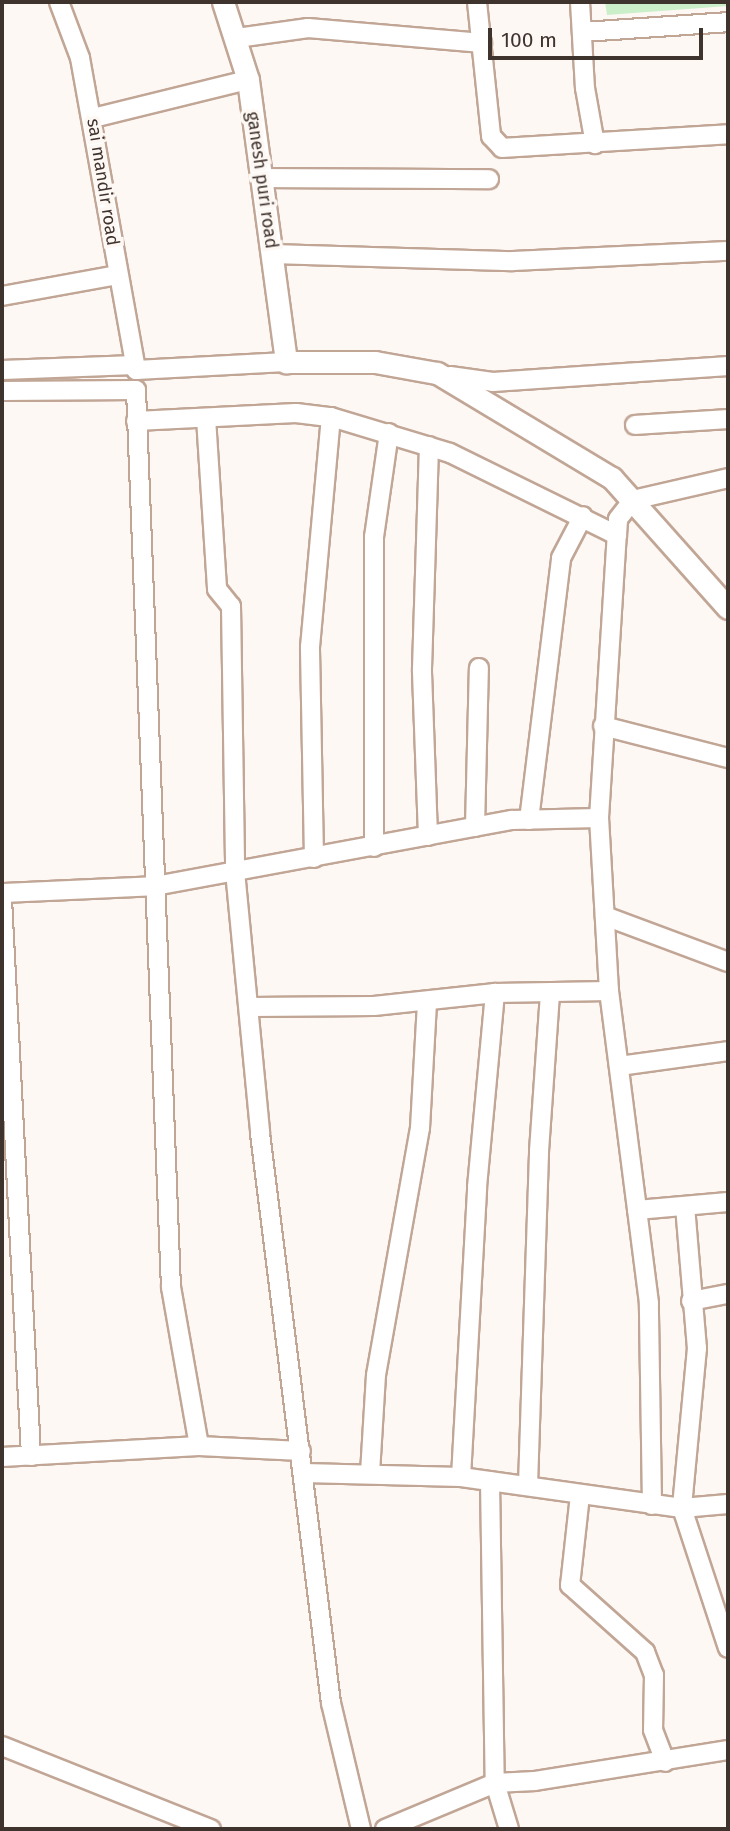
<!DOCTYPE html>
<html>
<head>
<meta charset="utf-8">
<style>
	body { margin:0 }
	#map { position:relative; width:730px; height:1831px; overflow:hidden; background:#fef8f5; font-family:"Fira Sans",sans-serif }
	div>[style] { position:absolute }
	.green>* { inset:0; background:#cbefc8 }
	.roads { filter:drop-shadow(2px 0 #c1a696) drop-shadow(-2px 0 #c1a696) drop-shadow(0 2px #c1a696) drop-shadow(0 -2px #c1a696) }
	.minor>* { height:18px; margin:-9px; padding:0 9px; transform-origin:9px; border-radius:9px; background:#fff }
	.tertiary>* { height:21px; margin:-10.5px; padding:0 10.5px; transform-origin:10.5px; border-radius:10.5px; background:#fff }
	span { translate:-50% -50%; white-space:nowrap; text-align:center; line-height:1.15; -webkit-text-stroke:7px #fef8f5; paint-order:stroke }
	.street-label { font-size:18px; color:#3f332d }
	.frame { position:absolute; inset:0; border:4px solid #3f332d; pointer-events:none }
	.scale { position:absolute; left:488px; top:28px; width:215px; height:32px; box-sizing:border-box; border:4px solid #3f332d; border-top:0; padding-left:9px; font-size:21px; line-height:24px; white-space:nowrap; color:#3f332d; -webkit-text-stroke:5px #fef8f5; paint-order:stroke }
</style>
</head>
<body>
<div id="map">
	<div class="green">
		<div style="clip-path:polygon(605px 2px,728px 2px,728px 6px,607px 15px)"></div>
	</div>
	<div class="roads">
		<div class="minor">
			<div style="left:59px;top:2px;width:60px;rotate:69.4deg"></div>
			<div style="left:80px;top:58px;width:317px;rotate:79.8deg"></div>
			<div style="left:136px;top:370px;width:150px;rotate:-3.1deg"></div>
			<div style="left:477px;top:2px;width:135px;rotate:84deg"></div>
			<div style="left:491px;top:136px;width:16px;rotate:47deg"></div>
			<div style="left:502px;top:148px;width:226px;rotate:-3.5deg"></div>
			<div style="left:580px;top:2px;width:86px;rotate:86.7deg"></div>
			<div style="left:585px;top:88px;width:57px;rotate:79.9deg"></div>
			<div style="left:583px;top:32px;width:145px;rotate:-3.9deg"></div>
			<div style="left:237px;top:38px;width:72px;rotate:-8deg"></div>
			<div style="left:308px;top:28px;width:175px;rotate:4.9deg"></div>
			<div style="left:93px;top:118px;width:160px;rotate:-13.8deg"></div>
			<div style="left:265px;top:178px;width:224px;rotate:0.3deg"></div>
			<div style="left:272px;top:254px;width:241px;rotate:1.7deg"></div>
			<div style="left:513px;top:261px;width:215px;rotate:-2.7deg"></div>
			<div style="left:2px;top:296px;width:118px;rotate:-10.3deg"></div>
			<div style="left:2px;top:370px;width:133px;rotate:-2.2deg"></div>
			<div style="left:450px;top:376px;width:43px;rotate:7.9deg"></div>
			<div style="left:493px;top:382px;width:236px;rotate:-3.9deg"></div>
			<div style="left:2px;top:391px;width:134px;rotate:-0.4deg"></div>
			<div style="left:136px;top:390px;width:898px;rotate:87.77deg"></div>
			<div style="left:171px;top:1287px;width:161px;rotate:80deg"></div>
			<div style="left:206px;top:418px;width:171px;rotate:86.3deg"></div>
			<div style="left:217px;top:589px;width:22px;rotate:51deg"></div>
			<div style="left:231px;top:606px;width:265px;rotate:89.1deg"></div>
			<div style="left:235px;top:871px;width:263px;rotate:84.5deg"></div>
			<div style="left:260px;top:1133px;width:574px;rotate:82.9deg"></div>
			<div style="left:331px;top:1703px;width:130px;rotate:76.6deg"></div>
			<div style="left:136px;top:421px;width:160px;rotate:-2.9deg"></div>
			<div style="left:296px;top:413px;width:35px;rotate:7deg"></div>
			<div style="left:331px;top:417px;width:124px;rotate:16.8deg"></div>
			<div style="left:450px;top:453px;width:186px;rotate:26.2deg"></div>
			<div style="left:635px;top:425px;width:93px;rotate:-3.7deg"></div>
			<div style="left:603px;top:726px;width:129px;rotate:14.4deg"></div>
			<div style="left:529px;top:820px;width:264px;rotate:-83deg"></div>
			<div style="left:561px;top:558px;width:47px;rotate:-62.4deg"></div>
			<div style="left:475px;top:827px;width:159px;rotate:-88.6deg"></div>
			<div style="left:428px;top:836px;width:167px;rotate:-92.1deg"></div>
			<div style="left:422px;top:669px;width:223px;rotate:-88.2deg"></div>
			<div style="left:374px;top:847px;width:310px;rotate:-90deg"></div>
			<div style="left:374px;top:537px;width:105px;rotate:-81.8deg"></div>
			<div style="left:314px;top:858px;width:211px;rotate:-91.1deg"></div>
			<div style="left:310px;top:647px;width:231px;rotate:-84.8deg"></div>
			<div style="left:2px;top:893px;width:153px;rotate:-2.6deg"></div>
			<div style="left:155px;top:886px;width:363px;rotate:-10.5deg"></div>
			<div style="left:512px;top:820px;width:87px;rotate:-1.3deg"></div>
			<div style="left:2px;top:900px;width:557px;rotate:87.01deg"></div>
			<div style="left:605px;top:916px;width:131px;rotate:20.5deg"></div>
			<div style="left:251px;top:1007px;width:123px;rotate:-0.5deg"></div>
			<div style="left:374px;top:1006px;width:122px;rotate:-6.1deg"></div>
			<div style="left:495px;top:993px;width:114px;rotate:-1deg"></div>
			<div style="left:619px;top:1066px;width:110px;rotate:-7.8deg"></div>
			<div style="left:685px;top:1206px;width:143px;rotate:85.2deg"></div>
			<div style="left:697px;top:1348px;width:161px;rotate:95.4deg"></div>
			<div style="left:682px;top:1508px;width:147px;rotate:71.8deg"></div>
			<div style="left:637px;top:1210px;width:91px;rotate:-5deg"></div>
			<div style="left:691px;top:1301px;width:38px;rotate:-11deg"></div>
			<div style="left:2px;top:1457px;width:197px;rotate:-3.2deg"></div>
			<div style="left:199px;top:1446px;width:102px;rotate:2.8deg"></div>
			<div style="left:304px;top:1473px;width:157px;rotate:1.5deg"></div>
			<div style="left:461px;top:1477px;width:223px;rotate:8deg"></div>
			<div style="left:682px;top:1508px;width:46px;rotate:-5deg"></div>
			<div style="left:370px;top:1473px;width:98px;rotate:-86.5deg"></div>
			<div style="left:376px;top:1375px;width:251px;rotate:-79.9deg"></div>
			<div style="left:420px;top:1128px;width:127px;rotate:-86.8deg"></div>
			<div style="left:461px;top:1477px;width:290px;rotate:-86.8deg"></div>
			<div style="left:477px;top:1187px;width:195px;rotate:-84.7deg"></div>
			<div style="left:490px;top:1481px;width:302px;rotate:89.1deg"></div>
			<div style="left:495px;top:1783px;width:48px;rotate:73.1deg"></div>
			<div style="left:528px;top:1485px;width:334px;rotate:-88.1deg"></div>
			<div style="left:539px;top:1151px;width:159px;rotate:-86deg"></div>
			<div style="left:580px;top:1495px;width:91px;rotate:96.3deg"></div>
			<div style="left:570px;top:1585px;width:101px;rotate:41.8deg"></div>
			<div style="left:645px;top:1652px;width:25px;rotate:69deg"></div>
			<div style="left:654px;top:1675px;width:55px;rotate:91deg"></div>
			<div style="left:653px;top:1730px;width:34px;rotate:69deg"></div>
			<div style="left:652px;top:1505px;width:202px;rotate:-90.9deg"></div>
			<div style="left:649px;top:1303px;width:315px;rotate:-97.3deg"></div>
			<div style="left:609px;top:991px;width:173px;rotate:-93.3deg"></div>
			<div style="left:599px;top:818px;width:284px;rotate:-86.4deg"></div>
			<div style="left:617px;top:535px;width:16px;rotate:-86deg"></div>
			<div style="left:618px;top:519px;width:24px;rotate:-52deg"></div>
			<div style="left:633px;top:500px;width:98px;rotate:-13deg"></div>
			<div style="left:2px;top:1746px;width:225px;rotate:21.7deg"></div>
			<div style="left:385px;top:1829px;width:119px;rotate:-22.7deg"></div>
			<div style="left:495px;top:1783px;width:40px;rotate:-2.9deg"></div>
			<div style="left:535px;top:1781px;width:195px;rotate:-9.1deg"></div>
		</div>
		<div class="tertiary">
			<div style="left:223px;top:2px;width:82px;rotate:72.2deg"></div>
			<div style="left:248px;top:80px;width:285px;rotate:82.3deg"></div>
			<div style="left:286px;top:362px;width:89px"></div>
			<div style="left:375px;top:362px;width:63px;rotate:10.1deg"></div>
			<div style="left:437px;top:373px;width:204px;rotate:31deg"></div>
			<div style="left:612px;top:478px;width:174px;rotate:48.3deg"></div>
		</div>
	</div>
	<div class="street-label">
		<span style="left:262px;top:180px;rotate:82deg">ganesh puri road</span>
		<span style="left:103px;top:182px;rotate:81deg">sai mandir road</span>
	</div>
	<div class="frame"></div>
	<div class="scale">100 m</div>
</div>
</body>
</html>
